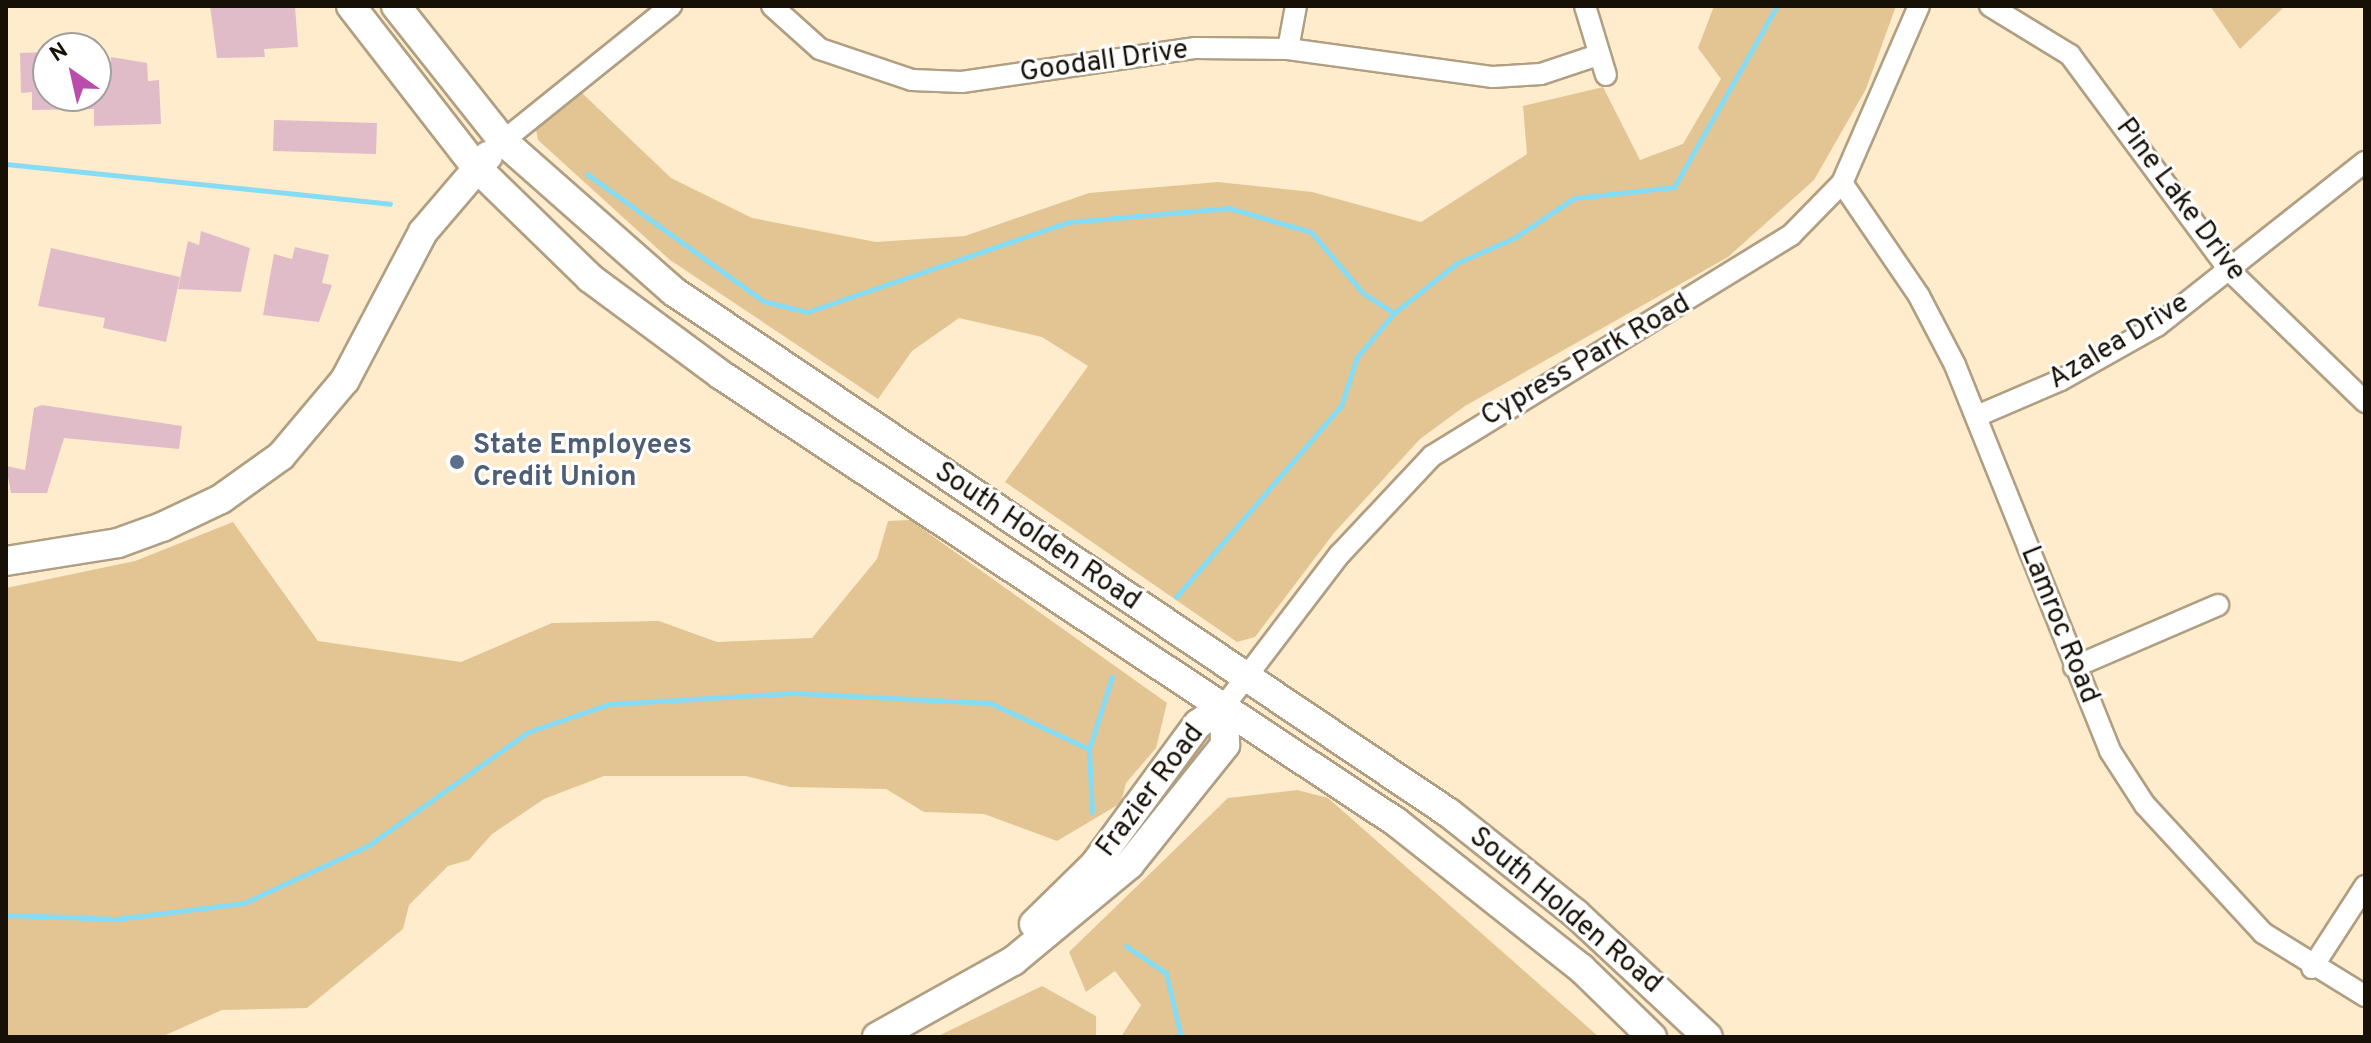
<!DOCTYPE html>
<html>
<head>
<meta charset="utf-8">
<style>
	body { margin:0 }
	#map { position:relative; width:2371px; height:1043px; overflow:hidden; background:#feeccd; font-family:Overpass,sans-serif }
	div>[style] { position:absolute }
	.green>* { inset:0; background:#e2c592 }
	.stream>* { height:5px; margin:-2.5px; padding:0 2.5px; transform-origin:2.5px; border-radius:2.5px; background:#86dcf5 }
	.building>* { inset:0; background:#e0bcc9 }
	.roads { filter:drop-shadow(2px 0 #b09f82) drop-shadow(-2px 0 #b09f82) drop-shadow(0 2px #b09f82) drop-shadow(0 -2px #b09f82) }
	.street>* { height:20px; margin:-10px; padding:0 10px; transform-origin:10px; border-radius:10px; background:#fff }
	.secondary>* { height:28px; margin:-14px; padding:0 14px; transform-origin:14px; border-radius:14px; background:#fff }
	.dots>* { width:22px; height:22px; translate:-50% -50%; box-sizing:border-box; border:4px solid #fff; border-radius:50% }
	span { translate:-50% -50%; white-space:nowrap; text-align:center; line-height:1.15; -webkit-text-stroke:6px #fff; paint-order:stroke }
	.street-label { font-size:28px; color:#161006 }
	.service-label { font-size:28px; color:#4e5e75; font-weight:700 }
	.left { translate:0 -50%; text-align:left }
	.frame { position:absolute; inset:0; border:8px solid #161006; pointer-events:none }
	.north { position:absolute; left:32px; top:32px; width:80px; height:80px; box-sizing:border-box; background:#fff; border:2px solid #a29f9b; border-radius:50%; rotate:326deg; font-size:22px; font-weight:700; line-height:32px; text-align:center; color:#161006 }
	.north::after { content:''; display:block; margin:auto; width:28px; height:36px; background:#ba4cab; clip-path:polygon(50% 0,100% 100%,50% 72%,0 100%) }
</style>
</head>
<body>
<div id="map">
	<div class="green">
		<div style="clip-path:polygon(1714px 6px,1896px 6px,1866px 89px,1814px 180px,1728px 257px,1465px 406px,1420px 439px,1334px 533px,1255px 637px,1237px 642px,1005px 482px,1088px 366px,1042px 337px,959px 318px,912px 351px,878px 399px,670px 260px,538px 140px,536px 130px,581px 92px,671px 178px,752px 218px,876px 242px,965px 236px,1089px 193px,1218px 182px,1312px 192px,1421px 222px,1527px 154px,1523px 106px,1603px 87px,1640px 160px,1683px 144px,1721px 79px,1698px 48px)"></div>
		<div style="clip-path:polygon(2210px 6px,2285px 6px,2240px 49px)"></div>
		<div style="clip-path:polygon(910px 520px,1167px 703px,1156px 748px,1126px 783px,1121px 803px,1057px 841px,984px 814px,924px 812px,886px 789px,790px 787px,746px 776px,604px 776px,544px 799px,492px 834px,469px 860px,448px 866px,409px 905px,403px 929px,307px 1008px,222px 1010px,161px 1037px,6px 1037px,6px 588px,135px 561px,233px 522px,318px 641px,461px 662px,552px 623px,659px 621px,717px 642px,812px 638px,877px 559px,888px 521px)"></div>
		<div style="clip-path:polygon(1297px 790px,1328px 798px,1599px 1037px,1121px 1037px,1141px 1005px,1115px 971px,1086px 992px,1069px 952px,1228px 798px)"></div>
		<div style="clip-path:polygon(1042px 986px,1096px 1016px,1096px 1037px,936px 1037px)"></div>
	</div>
	<div class="stream">
		<div style="left:6px;top:164px;width:386px;rotate:5.9deg"></div>
		<div style="left:587px;top:174px;width:217px;rotate:35.8deg"></div>
		<div style="left:763px;top:301px;width:45px;rotate:14deg"></div>
		<div style="left:807px;top:312px;width:277px;rotate:-19deg"></div>
		<div style="left:1069px;top:222px;width:161px;rotate:-5deg"></div>
		<div style="left:1229px;top:208px;width:85px;rotate:16.3deg"></div>
		<div style="left:1311px;top:232px;width:80px;rotate:49.6deg"></div>
		<div style="left:1363px;top:293px;width:37px;rotate:33deg"></div>
		<div style="left:1176px;top:597px;width:252px;rotate:-49.2deg"></div>
		<div style="left:1341px;top:406px;width:52px;rotate:-71.9deg"></div>
		<div style="left:1357px;top:357px;width:57px;rotate:-49.9deg"></div>
		<div style="left:1394px;top:313px;width:80px;rotate:-38.4deg"></div>
		<div style="left:1457px;top:263px;width:62px;rotate:-23.7deg"></div>
		<div style="left:1514px;top:238px;width:72px;rotate:-33.7deg"></div>
		<div style="left:1574px;top:198px;width:101px;rotate:-6.3deg"></div>
		<div style="left:1674px;top:187px;width:208px;rotate:-60.4deg"></div>
		<div style="left:1092px;top:812px;width:63px;rotate:-92.7deg"></div>
		<div style="left:1089px;top:749px;width:76px;rotate:-72.3deg"></div>
		<div style="left:6px;top:915px;width:110px;rotate:2.1deg"></div>
		<div style="left:116px;top:919px;width:129px;rotate:-7.1deg"></div>
		<div style="left:244px;top:903px;width:138px;rotate:-24.9deg"></div>
		<div style="left:369px;top:845px;width:195px;rotate:-35.4deg"></div>
		<div style="left:528px;top:732px;width:86px;rotate:-19.1deg"></div>
		<div style="left:609px;top:704px;width:184px;rotate:-3.4deg"></div>
		<div style="left:793px;top:693px;width:197px;rotate:2.9deg"></div>
		<div style="left:990px;top:703px;width:109px;rotate:24.9deg"></div>
		<div style="left:1126px;top:946px;width:48px;rotate:34deg"></div>
		<div style="left:1166px;top:973px;width:66px;rotate:76.8deg"></div>
	</div>
	<div class="building">
		<div style="clip-path:polygon(210px 6px,295px 6px,298px 47px,264px 49px,265px 57px,217px 58px)"></div>
		<div style="clip-path:polygon(48px 52px,48px 96px,96px 96px,96px 65px,111px 64px,111px 57px,147px 63px,148px 81px,159px 80px,161px 124px,94px 126px,94px 109px,32px 110px,32px 92px,21px 93px,20px 53px)"></div>
		<div style="clip-path:polygon(274px 120px,377px 123px,376px 154px,273px 151px)"></div>
		<div style="clip-path:polygon(201px 231px,250px 248px,241px 292px,178px 289px,188px 241px,199px 245px)"></div>
		<div style="clip-path:polygon(295px 247px,329px 255px,322px 283px,332px 285px,319px 322px,263px 315px,274px 254px,292px 259px)"></div>
		<div style="clip-path:polygon(51px 248px,180px 277px,166px 342px,103px 328px,105px 318px,38px 306px)"></div>
		<div style="clip-path:polygon(42px 405px,182px 426px,179px 449px,64px 438px,47px 493px,11px 493px,6px 466px,25px 470px,34px 408px)"></div>
	</div>
	<div class="roads">
		<div class="street">
			<div style="left:772px;top:6px;width:64px;rotate:41.9deg"></div>
			<div style="left:820px;top:49px;width:97px;rotate:18.6deg"></div>
			<div style="left:912px;top:80px;width:50px;rotate:2.3deg"></div>
			<div style="left:962px;top:82px;width:236px;rotate:-8.3deg"></div>
			<div style="left:1196px;top:48px;width:92px;rotate:0.6deg"></div>
			<div style="left:1288px;top:49px;width:207px;rotate:7.8deg"></div>
			<div style="left:1493px;top:77px;width:48px;rotate:-3.6deg"></div>
			<div style="left:1541px;top:74px;width:60px;rotate:-18.4deg"></div>
			<div style="left:1585px;top:6px;width:72px;rotate:73.1deg"></div>
			<div style="left:1990px;top:6px;width:94px;rotate:31.5deg"></div>
			<div style="left:2070px;top:55px;width:267px;rotate:53.5deg"></div>
			<div style="left:2229px;top:270px;width:190px;rotate:44.1deg"></div>
			<div style="left:1288px;top:49px;width:44px;rotate:-79.5deg"></div>
			<div style="left:503px;top:141px;width:216px;rotate:-38.8deg"></div>
			<div style="left:1842px;top:183px;width:137px;rotate:55.7deg"></div>
			<div style="left:1919px;top:296px;width:78px;rotate:62.4deg"></div>
			<div style="left:1955px;top:365px;width:416px;rotate:68.1deg"></div>
			<div style="left:2110px;top:751px;width:64px;rotate:57.1deg"></div>
			<div style="left:2145px;top:805px;width:174px;rotate:47.3deg"></div>
			<div style="left:2263px;top:933px;width:120px;rotate:31.7deg"></div>
			<div style="left:1977px;top:416px;width:91px;rotate:-23.2deg"></div>
			<div style="left:2061px;top:380px;width:110px;rotate:-29.4deg"></div>
			<div style="left:2157px;top:326px;width:265px;rotate:-38.3deg"></div>
			<div style="left:2074px;top:667px;width:157px;rotate:-23.3deg"></div>
			<div style="left:1224px;top:706px;width:191px;rotate:-52.7deg"></div>
			<div style="left:1340px;top:554px;width:134px;rotate:-46.8deg"></div>
			<div style="left:1432px;top:456px;width:422px;rotate:-31.6deg"></div>
			<div style="left:1791px;top:235px;width:73px;rotate:-45.6deg"></div>
			<div style="left:1842px;top:183px;width:193px;rotate:-66.5deg"></div>
			<div style="left:2312px;top:968px;width:98px;rotate:-57.1deg"></div>
		</div>
		<div class="secondary">
			<div style="left:351px;top:6px;width:204px;rotate:52.2deg"></div>
			<div style="left:476px;top:167px;width:159px;rotate:44.2deg"></div>
			<div style="left:590px;top:278px;width:163px;rotate:36.5deg"></div>
			<div style="left:721px;top:375px;width:810px;rotate:33.51deg"></div>
			<div style="left:1396px;top:822px;width:236px;rotate:38.3deg"></div>
			<div style="left:1581px;top:968px;width:99px;rotate:44.2deg"></div>
			<div style="left:396px;top:6px;width:172px;rotate:51.6deg"></div>
			<div style="left:503px;top:141px;width:227px;rotate:41.4deg"></div>
			<div style="left:673px;top:291px;width:935px;rotate:33.93deg"></div>
			<div style="left:1449px;top:813px;width:162px;rotate:38.5deg"></div>
			<div style="left:1576px;top:914px;width:180px;rotate:43deg"></div>
			<div style="left:6px;top:561px;width:113px;rotate:-9.1deg"></div>
			<div style="left:118px;top:543px;width:47px;rotate:-20deg"></div>
			<div style="left:162px;top:527px;width:65px;rotate:-25.4deg"></div>
			<div style="left:221px;top:499px;width:74px;rotate:-35.6deg"></div>
			<div style="left:281px;top:456px;width:99px;rotate:-49.9deg"></div>
			<div style="left:345px;top:380px;width:167px;rotate:-62.2deg"></div>
			<div style="left:423px;top:232px;width:100px;rotate:-49.5deg"></div>
			<div style="left:1034px;top:924px;width:86px;rotate:-44.5deg"></div>
			<div style="left:1095px;top:864px;width:174px;rotate:-53.7deg"></div>
			<div style="left:1198px;top:724px;width:32px;rotate:-35deg"></div>
			<div style="left:877px;top:1037px;width:156px;rotate:-29.2deg"></div>
			<div style="left:1013px;top:961px;width:151px;rotate:-39.6deg"></div>
			<div style="left:1129px;top:865px;width:154px;rotate:-51.3deg"></div>
			<div style="left:1225px;top:745px;width:39px;rotate:-91deg"></div>
		</div>
	</div>
	<div class="dots">
		<div style="left:457px;top:462px;background:#5c6f8a"></div>
	</div>
	<div class="street-label">
		<span style="left:1104px;top:62px;rotate:-8deg">Goodall Drive</span>
		<span style="left:2180px;top:200px;rotate:53deg">Pine Lake Drive</span>
		<span style="left:2119px;top:342px;rotate:-31deg">Azalea Drive</span>
		<span style="left:1586px;top:361px;rotate:-30deg">Cypress Park Road</span>
		<span style="left:1037px;top:537px;rotate:34deg">South Holden Road</span>
		<span style="left:2059px;top:625px;rotate:68deg">Lamroc Road</span>
		<span style="left:1151px;top:791px;rotate:-53deg">Frazier Road</span>
		<span style="left:1565px;top:911px;rotate:40deg">South Holden Road</span>
	</div>
	<div class="service-label">
		<span class="left" style="left:473px;top:462px">State Employees<br>Credit Union</span>
	</div>
	<div class="frame"></div>
	<div class="north">N</div>
</div>
</body>
</html>
